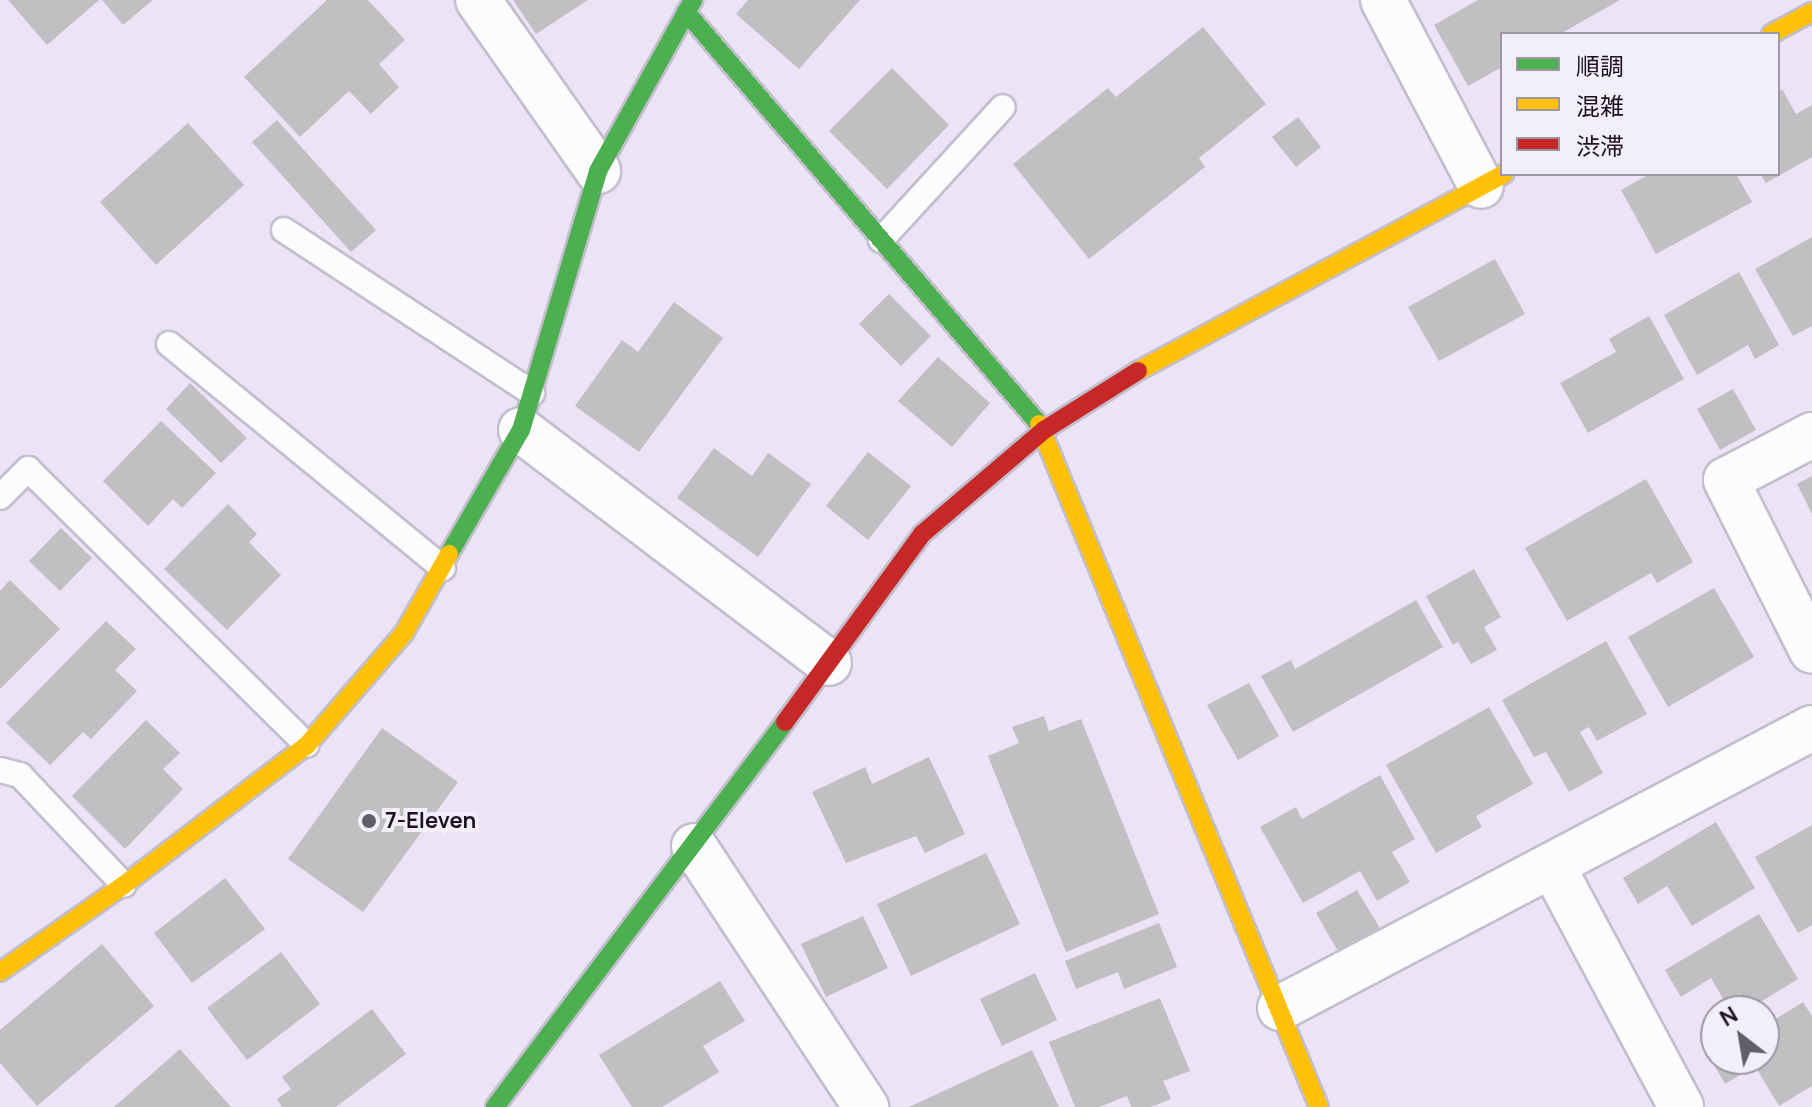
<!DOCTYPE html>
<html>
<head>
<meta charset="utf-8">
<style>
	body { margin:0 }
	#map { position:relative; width:1812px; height:1107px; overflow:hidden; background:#ebe4f6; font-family:Manrope,"Noto Sans JP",sans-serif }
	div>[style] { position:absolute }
	.building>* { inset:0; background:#c1bfc1 }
	.roads { filter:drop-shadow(2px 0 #c3becc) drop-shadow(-2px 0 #c3becc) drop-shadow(0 2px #c3becc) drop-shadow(0 -2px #c3becc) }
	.lane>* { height:24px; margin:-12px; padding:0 12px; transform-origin:12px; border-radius:12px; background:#fcfbfe }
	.street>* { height:44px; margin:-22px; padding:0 22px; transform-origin:22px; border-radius:22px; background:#fcfbfe }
	.fast>* { height:18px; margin:-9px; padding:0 9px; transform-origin:9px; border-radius:9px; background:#4caf50 }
	.slow>* { height:18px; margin:-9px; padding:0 9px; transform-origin:9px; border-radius:9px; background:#ffc107 }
	.jam>* { height:18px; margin:-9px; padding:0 9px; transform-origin:9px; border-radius:9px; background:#c62828 }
	.dots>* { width:22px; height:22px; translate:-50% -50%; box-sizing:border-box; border:4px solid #f3eefb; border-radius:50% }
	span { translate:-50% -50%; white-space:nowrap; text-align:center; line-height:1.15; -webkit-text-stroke:8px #f3eefb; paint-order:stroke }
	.poi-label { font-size:22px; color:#19141f; font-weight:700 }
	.left { translate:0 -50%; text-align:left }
	.legend { position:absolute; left:1500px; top:32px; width:280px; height:144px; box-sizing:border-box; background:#f3eefb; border:2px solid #9c97a3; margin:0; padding:10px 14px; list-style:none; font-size:24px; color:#19141f }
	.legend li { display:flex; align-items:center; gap:16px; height:40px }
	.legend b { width:40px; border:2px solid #9c97a3 }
	.north { position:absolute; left:1700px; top:995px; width:80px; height:80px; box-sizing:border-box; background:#f3eefb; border:2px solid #9c97a3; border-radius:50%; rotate:329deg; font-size:22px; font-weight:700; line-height:32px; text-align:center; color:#19141f }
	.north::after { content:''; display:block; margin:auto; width:28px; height:36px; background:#625d6a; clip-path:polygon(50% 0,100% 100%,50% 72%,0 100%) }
</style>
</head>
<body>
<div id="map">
	<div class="building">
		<div style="clip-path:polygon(8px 0,99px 0,47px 45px)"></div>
		<div style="clip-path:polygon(102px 0,153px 0,123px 25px)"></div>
		<div style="clip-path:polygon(327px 0,368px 0,405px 40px,379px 64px,399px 87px,371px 114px,349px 91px,300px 137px,244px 77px)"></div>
		<div style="clip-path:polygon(513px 0,588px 0,536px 34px)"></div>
		<div style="clip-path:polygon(748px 0,860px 0,799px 69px,736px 14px)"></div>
		<div style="clip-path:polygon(1478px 0,1620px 0,1560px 34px,1502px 34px,1502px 67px,1468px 86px,1434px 25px)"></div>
		<div style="clip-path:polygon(1203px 27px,1266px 104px,1199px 158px,1205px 167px,1089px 259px,1013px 164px,1108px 88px,1116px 97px)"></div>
		<div style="clip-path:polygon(892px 68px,949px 125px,887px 189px,829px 131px)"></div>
		<div style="clip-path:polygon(1782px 89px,1796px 114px,1812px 105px,1812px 157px,1766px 183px,1760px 174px,1778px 174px,1778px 92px)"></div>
		<div style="clip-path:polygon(1298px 117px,1321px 147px,1296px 167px,1272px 137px)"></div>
		<div style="clip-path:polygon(277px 120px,376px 230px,351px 252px,252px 142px)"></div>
		<div style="clip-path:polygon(188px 123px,244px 185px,156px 265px,100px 202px)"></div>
		<div style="clip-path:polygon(1650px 174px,1736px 174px,1752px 202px,1656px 254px,1621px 190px)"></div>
		<div style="clip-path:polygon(1812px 237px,1812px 326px,1793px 336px,1755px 269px)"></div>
		<div style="clip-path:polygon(1495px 259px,1525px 314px,1439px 361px,1408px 307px)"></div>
		<div style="clip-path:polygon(1739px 272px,1779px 345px,1755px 359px,1748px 345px,1697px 375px,1664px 315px)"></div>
		<div style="clip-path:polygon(889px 294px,931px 336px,901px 366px,859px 324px)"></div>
		<div style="clip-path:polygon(674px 302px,723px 338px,639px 452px,575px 406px,622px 340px,638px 352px)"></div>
		<div style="clip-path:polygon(1649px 316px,1684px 379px,1588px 433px,1560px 383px,1616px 352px,1609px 339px)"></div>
		<div style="clip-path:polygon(938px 357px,990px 403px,952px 447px,898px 401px)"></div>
		<div style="clip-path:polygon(190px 383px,247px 438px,221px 463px,166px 409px)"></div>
		<div style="clip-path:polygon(1733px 389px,1756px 430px,1720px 450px,1697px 409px)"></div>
		<div style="clip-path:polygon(161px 421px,216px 473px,182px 508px,173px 499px,148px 526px,103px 481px)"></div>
		<div style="clip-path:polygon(714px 448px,752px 476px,768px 453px,811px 484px,758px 557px,677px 498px)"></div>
		<div style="clip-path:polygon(868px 452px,911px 486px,868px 540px,826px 506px)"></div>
		<div style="clip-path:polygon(1812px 476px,1812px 514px,1797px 484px)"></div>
		<div style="clip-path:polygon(1646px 479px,1693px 562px,1657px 583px,1651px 573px,1567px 621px,1525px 548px)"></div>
		<div style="clip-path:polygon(228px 504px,257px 534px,249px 542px,281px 575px,227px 630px,164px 569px)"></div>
		<div style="clip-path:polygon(61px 528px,92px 558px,60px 591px,29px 561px)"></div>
		<div style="clip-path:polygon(1474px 569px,1501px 617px,1484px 627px,1497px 650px,1471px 664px,1458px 642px,1453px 645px,1426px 596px)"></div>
		<div style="clip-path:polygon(10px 580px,60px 629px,0 689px,0 591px)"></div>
		<div style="clip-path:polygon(1714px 588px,1754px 657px,1668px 707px,1628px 637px)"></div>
		<div style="clip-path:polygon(1416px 600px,1443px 647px,1293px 732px,1261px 676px,1291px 660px,1295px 669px)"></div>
		<div style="clip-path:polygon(106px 621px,136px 649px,115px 670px,137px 691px,91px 739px,83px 732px,50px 765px,6px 723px)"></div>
		<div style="clip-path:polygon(1606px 641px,1647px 714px,1597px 741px,1589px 727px,1580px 732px,1603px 773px,1569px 792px,1546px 752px,1534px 757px,1502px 700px)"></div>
		<div style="clip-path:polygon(1249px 683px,1279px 736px,1238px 760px,1207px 705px)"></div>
		<div style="clip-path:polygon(1489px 707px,1533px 784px,1476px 816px,1482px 827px,1436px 853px,1386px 765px)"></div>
		<div style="clip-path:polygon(1044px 716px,1049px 731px,1081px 719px,1159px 914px,1066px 952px,988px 756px,1019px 743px,1012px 727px)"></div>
		<div style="clip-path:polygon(146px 720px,180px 753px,163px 769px,183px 789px,125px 849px,72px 796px)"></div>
		<div style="clip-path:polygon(382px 728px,458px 782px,363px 912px,288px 859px)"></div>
		<div style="clip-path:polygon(929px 757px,965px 834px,925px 853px,916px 836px,846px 863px,812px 792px,865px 767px,872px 784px)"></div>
		<div style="clip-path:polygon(1380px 775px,1415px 839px,1392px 852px,1410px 882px,1377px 901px,1360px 871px,1303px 903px,1260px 827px,1296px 807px,1302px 819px)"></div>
		<div style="clip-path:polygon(1716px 822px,1755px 888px,1692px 926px,1667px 886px,1638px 904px,1623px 878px)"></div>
		<div style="clip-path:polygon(1812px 825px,1812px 925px,1798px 933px,1755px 857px)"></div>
		<div style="clip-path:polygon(986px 853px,1020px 924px,911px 976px,877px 904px)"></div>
		<div style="clip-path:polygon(225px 878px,265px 929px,192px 983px,154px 933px)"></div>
		<div style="clip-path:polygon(1357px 890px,1381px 930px,1339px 953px,1316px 913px)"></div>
		<div style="clip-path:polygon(1759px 914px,1798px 979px,1746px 1011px,1730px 1011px,1711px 978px,1681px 997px,1665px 970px)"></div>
		<div style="clip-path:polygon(863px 916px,888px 968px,826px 997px,801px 944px)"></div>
		<div style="clip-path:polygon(1159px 923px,1177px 967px,1124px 989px,1118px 972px,1076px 989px,1065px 961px)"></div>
		<div style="clip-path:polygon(102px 944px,154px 1006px,37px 1106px,0 1063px,0 1030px)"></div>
		<div style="clip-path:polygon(281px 952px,320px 1004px,247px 1060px,207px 1008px)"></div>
		<div style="clip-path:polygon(1035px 973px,1057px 1020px,1002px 1046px,980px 999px)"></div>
		<div style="clip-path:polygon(720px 981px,745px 1021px,703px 1046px,719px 1072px,662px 1107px,632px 1107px,599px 1055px)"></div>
		<div style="clip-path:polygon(1160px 998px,1190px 1071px,1163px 1081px,1171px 1099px,1151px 1107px,1131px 1107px,1127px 1096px,1099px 1107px,1075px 1107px,1049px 1042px)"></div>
		<div style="clip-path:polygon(1803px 1002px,1812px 1016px,1812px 1086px,1779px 1106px,1755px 1066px,1725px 1084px,1710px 1058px,1716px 1055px,1716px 1059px,1764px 1059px,1764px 1026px)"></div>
		<div style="clip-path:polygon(372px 1009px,406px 1054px,336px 1107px,282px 1107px,277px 1099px,291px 1089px,282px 1077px)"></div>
		<div style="clip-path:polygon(180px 1049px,231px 1107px,114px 1107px)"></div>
		<div style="clip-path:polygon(1032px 1050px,1059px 1107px,909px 1107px)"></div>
	</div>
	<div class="roads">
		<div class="lane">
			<div style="left:284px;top:230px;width:297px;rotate:33.3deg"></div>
			<div style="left:881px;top:240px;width:180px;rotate:-47.5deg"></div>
			<div style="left:169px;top:344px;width:354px;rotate:39.3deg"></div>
			<div style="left:0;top:497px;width:40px;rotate:-45deg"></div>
			<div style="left:28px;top:469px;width:392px;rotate:44.7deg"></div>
			<div style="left:0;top:770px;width:21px;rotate:14deg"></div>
			<div style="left:20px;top:775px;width:151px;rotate:46.6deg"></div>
		</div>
		<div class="street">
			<div style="left:478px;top:0;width:209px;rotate:54.9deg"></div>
			<div style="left:1383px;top:0;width:210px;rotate:62.2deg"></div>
			<div style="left:521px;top:430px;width:386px;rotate:37.1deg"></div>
			<div style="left:1812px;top:435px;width:97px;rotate:152.4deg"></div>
			<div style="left:1726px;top:480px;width:191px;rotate:63.3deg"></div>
			<div style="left:694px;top:846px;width:313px;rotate:56.6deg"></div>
			<div style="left:1552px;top:865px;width:274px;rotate:61.9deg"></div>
			<div style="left:1280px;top:1008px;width:601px;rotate:-27.76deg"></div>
		</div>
		<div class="fast">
			<div style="left:686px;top:12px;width:543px;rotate:49.41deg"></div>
			<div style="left:449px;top:554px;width:143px;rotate:-59.9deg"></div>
			<div style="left:521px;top:430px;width:270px;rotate:-73.4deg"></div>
			<div style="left:598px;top:171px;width:196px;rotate:-60.9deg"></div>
			<div style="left:495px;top:1107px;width:482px;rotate:-53deg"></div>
		</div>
		<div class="slow">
			<div style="left:1771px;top:34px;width:47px;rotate:-28.2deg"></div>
			<div style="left:1138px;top:371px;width:416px;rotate:-28.3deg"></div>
			<div style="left:1039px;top:424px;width:738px;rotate:67.71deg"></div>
			<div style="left:0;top:972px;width:151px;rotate:-35.1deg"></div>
			<div style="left:124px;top:885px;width:230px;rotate:-37.4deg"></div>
			<div style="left:307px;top:745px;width:148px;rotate:-49.1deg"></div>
			<div style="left:404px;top:633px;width:91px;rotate:-60.3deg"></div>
		</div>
		<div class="jam">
			<div style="left:785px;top:722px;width:233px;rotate:-53.9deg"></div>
			<div style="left:922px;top:534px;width:160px;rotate:-40.4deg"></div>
			<div style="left:1044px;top:430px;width:111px;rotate:-32.1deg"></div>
		</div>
	</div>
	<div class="dots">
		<div style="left:369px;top:821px;background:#625d6a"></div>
	</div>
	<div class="poi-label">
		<span class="left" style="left:385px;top:821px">7-Eleven</span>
	</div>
	<ul class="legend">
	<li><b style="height:10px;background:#4caf50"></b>順調</li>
	<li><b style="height:10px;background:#ffc107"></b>混雑</li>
	<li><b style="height:10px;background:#c62828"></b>渋滞</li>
	</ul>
	<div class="north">N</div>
</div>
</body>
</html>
